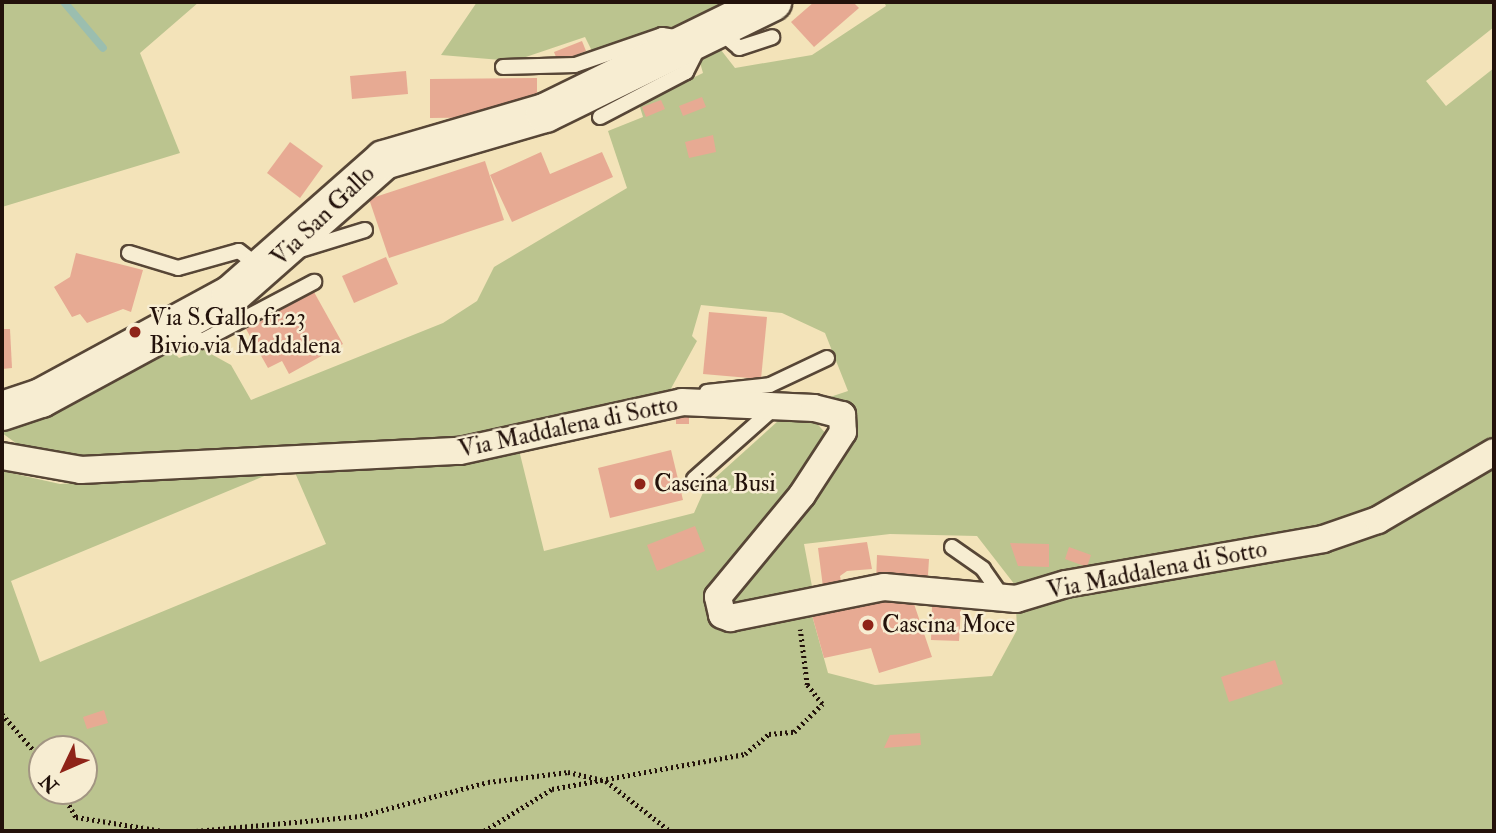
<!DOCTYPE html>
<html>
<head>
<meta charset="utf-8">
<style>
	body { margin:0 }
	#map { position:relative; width:1496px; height:833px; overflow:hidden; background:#f3e3b9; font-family:"IM FELL Double Pica",serif }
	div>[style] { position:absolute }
	.green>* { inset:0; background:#bbc48f }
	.stream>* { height:8px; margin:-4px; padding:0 4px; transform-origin:4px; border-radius:4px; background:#9bbeaf }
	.building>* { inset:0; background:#e7aa93 }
	.path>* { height:4.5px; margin-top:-2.25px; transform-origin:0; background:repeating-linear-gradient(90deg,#23120b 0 2px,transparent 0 5.5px) }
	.roads { filter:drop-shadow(2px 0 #574636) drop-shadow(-2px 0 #574636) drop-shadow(0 2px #574636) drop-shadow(0 -2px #574636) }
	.lane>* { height:14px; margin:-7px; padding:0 7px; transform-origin:7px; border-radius:7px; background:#f7edd2 }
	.street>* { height:26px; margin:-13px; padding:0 13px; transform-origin:13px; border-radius:13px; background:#f7edd2 }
	.secondary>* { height:38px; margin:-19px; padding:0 19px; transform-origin:19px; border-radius:19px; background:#f7edd2 }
	.dots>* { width:19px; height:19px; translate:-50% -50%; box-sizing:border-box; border:4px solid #f7edd2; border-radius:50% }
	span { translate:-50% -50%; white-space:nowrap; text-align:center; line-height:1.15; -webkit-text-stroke:5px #f7edd2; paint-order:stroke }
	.street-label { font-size:24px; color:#23120b }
	.poi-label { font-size:24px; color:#23120b }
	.left { translate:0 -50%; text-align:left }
	.frame { position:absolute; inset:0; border:4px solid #23120b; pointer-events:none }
	.north { position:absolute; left:28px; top:735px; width:70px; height:70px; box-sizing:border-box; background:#f7edd2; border:2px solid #a29582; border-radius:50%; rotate:226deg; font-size:19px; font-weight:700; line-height:28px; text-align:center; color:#23120b }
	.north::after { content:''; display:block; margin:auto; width:24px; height:32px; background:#8f2418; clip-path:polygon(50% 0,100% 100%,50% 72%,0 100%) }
</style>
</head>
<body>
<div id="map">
	<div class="green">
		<div style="clip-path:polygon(2px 2px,199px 2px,140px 53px,180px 153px,2px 207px)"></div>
		<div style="clip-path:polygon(477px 2px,733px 2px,703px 20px,593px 53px,585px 37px,514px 61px,441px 55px)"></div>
		<div style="clip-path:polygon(evenodd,884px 2px,1494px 2px,1494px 27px,1426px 81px,1446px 106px,1494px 68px,1494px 831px,2px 831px,2px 471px,60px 484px,279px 470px,11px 581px,40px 662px,326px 544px,293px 468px,518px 446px,544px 551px,694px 513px,706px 486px,778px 421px,814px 420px,827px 435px,788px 494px,712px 586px,704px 607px,721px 627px,810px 608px,828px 673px,875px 685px,992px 676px,1017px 630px,1015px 585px,977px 536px,890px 534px,804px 544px,814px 597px,743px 607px,731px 601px,858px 431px,853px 415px,809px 404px,848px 391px,825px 333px,782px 313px,701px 305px,692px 336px,697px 341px,668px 394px,467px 439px,92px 460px,31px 454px,2px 433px,2px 425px,165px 343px,179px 358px,202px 349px,231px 365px,251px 400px,443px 323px,477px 301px,494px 267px,627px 188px,608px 131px,643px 117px,639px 104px,703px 73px,699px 59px,721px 50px,735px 68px,812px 55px,886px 6px,884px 2px,42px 749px,84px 749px,84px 791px,42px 791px,42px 749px)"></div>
	</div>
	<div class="stream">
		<div style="left:64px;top:2px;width:60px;rotate:49.7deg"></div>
	</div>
	<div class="building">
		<div style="clip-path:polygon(814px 2px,853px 2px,859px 8px,814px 47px,791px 22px)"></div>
		<div style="clip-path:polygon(582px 41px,586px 51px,558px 62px,554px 52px)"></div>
		<div style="clip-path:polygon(406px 71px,408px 94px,352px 99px,350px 76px)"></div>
		<div style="clip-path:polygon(537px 78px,537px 100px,517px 100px,517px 117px,430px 118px,430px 79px)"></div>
		<div style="clip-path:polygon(702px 97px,706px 107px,683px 116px,679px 106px)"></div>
		<div style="clip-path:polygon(661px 100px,665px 109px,646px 117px,642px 107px)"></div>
		<div style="clip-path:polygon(713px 135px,716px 152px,689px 158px,685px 142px)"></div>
		<div style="clip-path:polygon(290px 142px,323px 166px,300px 198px,267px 173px)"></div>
		<div style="clip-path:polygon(541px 152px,550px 174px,602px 152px,613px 177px,512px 222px,490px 175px)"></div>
		<div style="clip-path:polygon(485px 161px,504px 220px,389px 258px,369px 199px)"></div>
		<div style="clip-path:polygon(76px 253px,143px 270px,131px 312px,123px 309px,87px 323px,80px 314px,72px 317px,54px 287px,70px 277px)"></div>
		<div style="clip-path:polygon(386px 257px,398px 284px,354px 303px,342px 276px)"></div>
		<div style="clip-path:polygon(314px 292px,343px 344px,289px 374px,282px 361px,268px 368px,246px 329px)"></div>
		<div style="clip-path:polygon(709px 312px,767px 317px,761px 379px,703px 374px)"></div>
		<div style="clip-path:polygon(2px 329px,10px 329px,12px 368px,2px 369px)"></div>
		<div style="clip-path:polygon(676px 414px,689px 414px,689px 424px,676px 424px)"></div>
		<div style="clip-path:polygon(671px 450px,683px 500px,610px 518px,598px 468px)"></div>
		<div style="clip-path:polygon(695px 526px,705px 551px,657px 571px,647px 545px)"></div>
		<div style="clip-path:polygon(867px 542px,872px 569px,847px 571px,840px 576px,843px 591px,824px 595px,818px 548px)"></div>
		<div style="clip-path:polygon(1010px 543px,1049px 544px,1049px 567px,1018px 566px)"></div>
		<div style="clip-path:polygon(1069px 547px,1091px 555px,1087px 567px,1065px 559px)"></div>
		<div style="clip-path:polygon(877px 555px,929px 559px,928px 575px,920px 586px,876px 584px)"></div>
		<div style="clip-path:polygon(911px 595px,932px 657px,879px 673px,871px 648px,824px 658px,810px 608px)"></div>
		<div style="clip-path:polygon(932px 606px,961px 608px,959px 641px,931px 640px)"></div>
		<div style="clip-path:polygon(1275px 660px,1283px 684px,1229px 702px,1221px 677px)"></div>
		<div style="clip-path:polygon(104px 710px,108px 723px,87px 729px,83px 717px)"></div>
		<div style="clip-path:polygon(920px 733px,921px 745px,884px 748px,890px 735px)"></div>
	</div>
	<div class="path">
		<div style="left:2px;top:714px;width:61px;rotate:49deg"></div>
		<div style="left:61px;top:791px;width:30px;rotate:60deg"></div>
		<div style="left:76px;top:817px;width:88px;rotate:9.1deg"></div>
		<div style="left:196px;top:831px;width:165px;rotate:-5.2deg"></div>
		<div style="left:360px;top:816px;width:132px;rotate:-14.9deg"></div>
		<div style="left:488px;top:782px;width:81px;rotate:-7.1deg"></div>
		<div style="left:568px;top:772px;width:39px;rotate:13deg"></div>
		<div style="left:606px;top:781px;width:81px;rotate:38deg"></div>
		<div style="left:484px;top:831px;width:80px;rotate:-31.7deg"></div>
		<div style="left:552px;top:789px;width:196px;rotate:-10.3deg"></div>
		<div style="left:745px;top:754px;width:31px;rotate:-40deg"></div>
		<div style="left:769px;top:734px;width:25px;rotate:-5deg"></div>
		<div style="left:794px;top:732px;width:40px;rotate:-45deg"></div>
		<div style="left:822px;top:704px;width:24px;rotate:-128deg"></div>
		<div style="left:807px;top:685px;width:56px;rotate:-97.1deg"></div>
	</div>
	<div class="roads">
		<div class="lane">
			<div style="left:719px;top:31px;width:26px;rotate:40deg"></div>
			<div style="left:739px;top:48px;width:35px;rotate:-18deg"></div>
			<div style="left:503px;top:67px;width:72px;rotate:-1.6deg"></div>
			<div style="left:575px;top:65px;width:92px;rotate:-19deg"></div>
			<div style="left:662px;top:35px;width:13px;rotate:9deg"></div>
			<div style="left:600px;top:117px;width:97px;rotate:-27.6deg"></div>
			<div style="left:686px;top:72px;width:29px;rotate:-63deg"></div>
			<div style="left:300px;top:250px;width:68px;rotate:-17.1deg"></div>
			<div style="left:129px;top:253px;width:51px;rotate:17deg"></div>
			<div style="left:178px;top:268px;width:63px;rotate:-15.6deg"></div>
			<div style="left:239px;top:251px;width:28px;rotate:38deg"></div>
			<div style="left:175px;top:329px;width:30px;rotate:24deg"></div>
			<div style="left:202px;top:341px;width:127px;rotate:-27.8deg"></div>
			<div style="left:707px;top:392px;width:63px;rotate:-6.3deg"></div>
			<div style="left:770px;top:385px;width:63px;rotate:-25.3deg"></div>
			<div style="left:694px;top:479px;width:107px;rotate:-41.6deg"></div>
			<div style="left:952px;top:547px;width:38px;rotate:35deg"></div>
			<div style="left:983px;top:569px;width:35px;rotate:55deg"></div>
		</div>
		<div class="street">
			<div style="left:2px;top:456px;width:80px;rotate:10deg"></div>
			<div style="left:81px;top:470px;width:379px;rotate:-2.9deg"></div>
			<div style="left:460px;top:451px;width:227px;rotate:-12.4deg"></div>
			<div style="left:682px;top:402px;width:132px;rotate:2.6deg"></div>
			<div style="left:814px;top:408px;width:29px;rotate:14deg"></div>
			<div style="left:842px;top:415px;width:17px;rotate:87deg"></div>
			<div style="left:843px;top:432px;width:75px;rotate:123.1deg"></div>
			<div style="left:802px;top:495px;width:132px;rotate:129.5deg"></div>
			<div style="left:718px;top:597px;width:18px;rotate:77deg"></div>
			<div style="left:722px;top:615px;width:9px;rotate:21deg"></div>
			<div style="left:730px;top:618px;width:157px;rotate:-11.4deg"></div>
			<div style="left:884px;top:587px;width:133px;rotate:5.2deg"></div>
			<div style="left:1016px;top:599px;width:52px;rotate:-16.7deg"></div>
			<div style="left:1066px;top:584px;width:261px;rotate:-9.9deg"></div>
			<div style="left:1323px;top:539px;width:58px;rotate:-19.1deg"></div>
			<div style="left:1378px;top:520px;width:134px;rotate:-30.4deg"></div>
		</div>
		<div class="secondary">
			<div style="left:2px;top:411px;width:41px;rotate:-18.4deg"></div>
			<div style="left:41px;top:398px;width:216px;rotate:-28.5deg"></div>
			<div style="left:231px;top:295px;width:204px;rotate:-41.4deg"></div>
			<div style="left:384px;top:160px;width:168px;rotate:-16.3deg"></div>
			<div style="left:545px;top:113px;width:253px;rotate:-26.1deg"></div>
		</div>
	</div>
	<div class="dots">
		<div style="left:135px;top:332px;background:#8f2418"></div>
		<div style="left:640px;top:484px;background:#8f2418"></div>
		<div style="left:868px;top:625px;background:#8f2418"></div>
	</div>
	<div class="street-label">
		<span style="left:323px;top:216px;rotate:-44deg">Via San Gallo</span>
		<span style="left:568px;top:427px;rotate:-12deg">Via Maddalena di Sotto</span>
		<span style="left:1157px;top:570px;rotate:-11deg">Via Maddalena di Sotto</span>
	</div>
	<div class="poi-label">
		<span class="left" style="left:149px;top:332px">Via S.Gallo fr.23<br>Bivio via Maddalena</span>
		<span class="left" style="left:654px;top:484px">Cascina Busi</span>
		<span class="left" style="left:882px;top:625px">Cascina Moce</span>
	</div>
	<div class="frame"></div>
	<div class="north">N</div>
</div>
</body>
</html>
